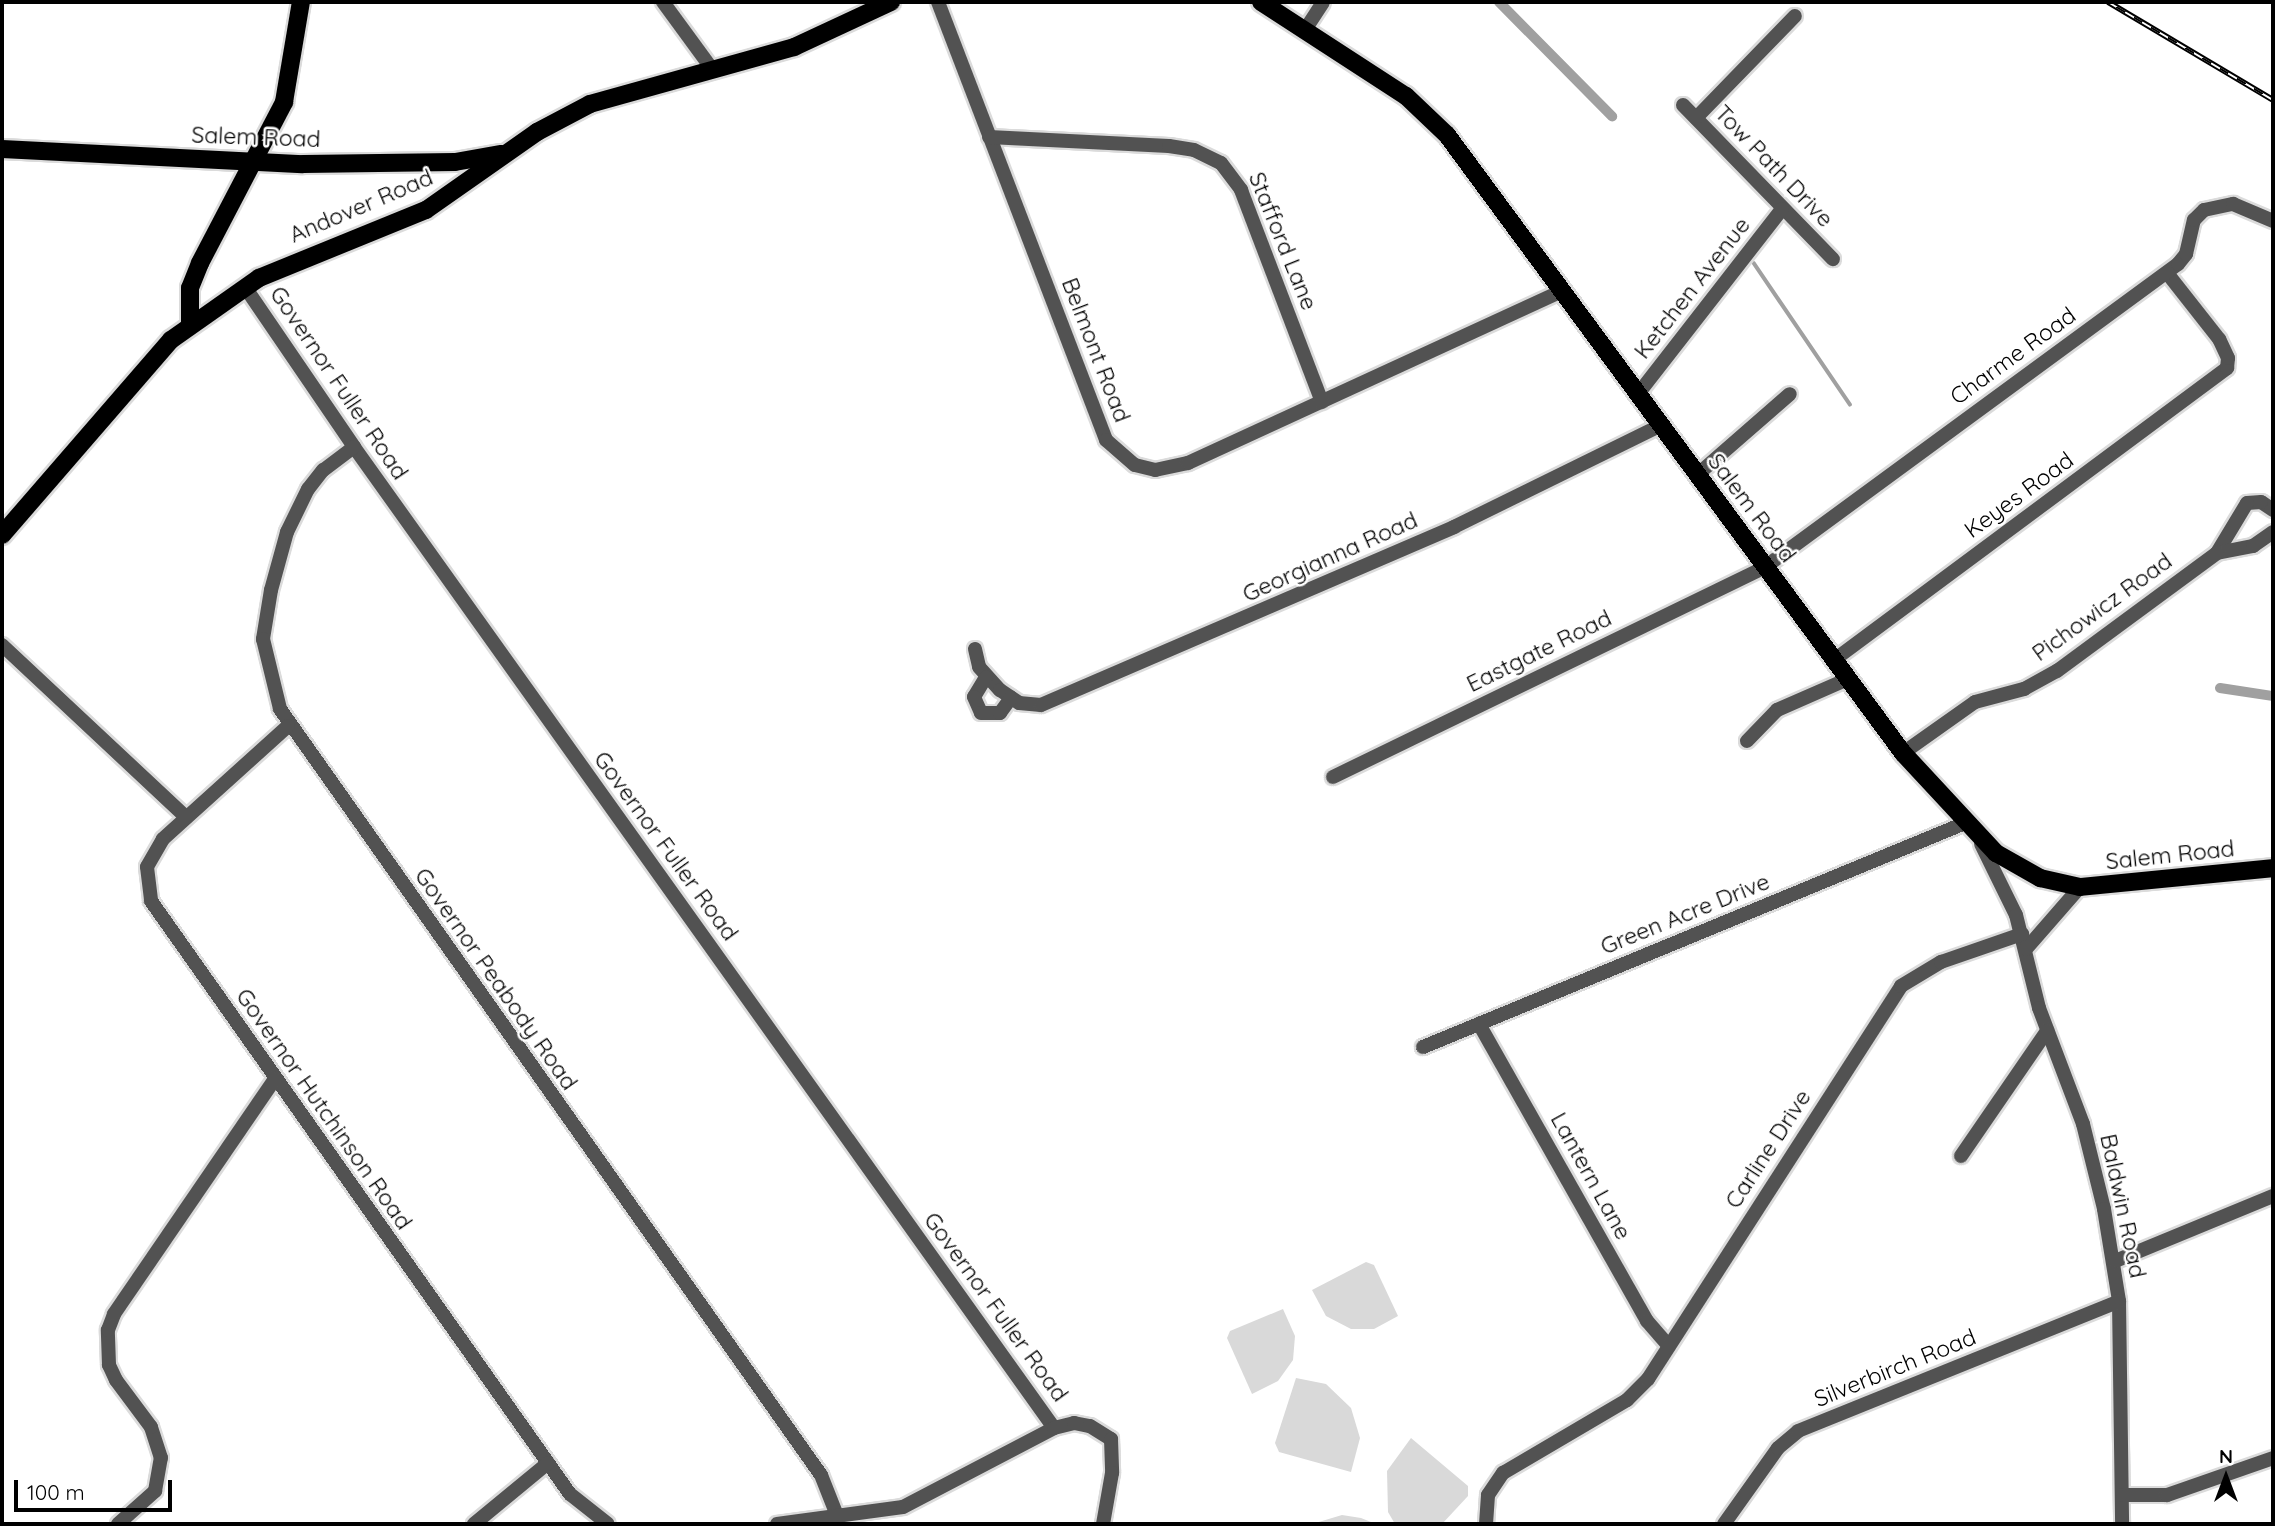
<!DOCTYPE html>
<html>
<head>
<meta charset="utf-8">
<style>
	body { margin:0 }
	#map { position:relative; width:2275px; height:1526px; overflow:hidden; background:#fff; font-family:Quicksand,sans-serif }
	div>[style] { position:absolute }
	.green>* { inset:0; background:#d9d9d9 }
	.stream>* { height:3.5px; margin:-1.75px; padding:0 1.75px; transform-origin:1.75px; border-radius:1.75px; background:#a0a0a0 }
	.canal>* { height:10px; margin:-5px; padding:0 5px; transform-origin:5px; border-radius:5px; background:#a0a0a0 }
	.roads { filter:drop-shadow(2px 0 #dbdbdb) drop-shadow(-2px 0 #dbdbdb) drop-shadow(0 2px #dbdbdb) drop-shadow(0 -2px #dbdbdb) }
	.minor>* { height:14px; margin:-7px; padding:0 7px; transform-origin:7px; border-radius:7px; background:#525252 }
	.major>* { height:18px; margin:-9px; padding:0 9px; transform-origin:9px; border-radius:9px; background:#000 }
	.rail>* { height:6px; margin-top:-3px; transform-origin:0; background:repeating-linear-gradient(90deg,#fff 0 10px,#000 0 20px); box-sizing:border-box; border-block:2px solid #000 }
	span { translate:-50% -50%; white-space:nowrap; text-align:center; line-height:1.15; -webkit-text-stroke:5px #fff; paint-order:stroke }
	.street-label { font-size:23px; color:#000 }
	.frame { position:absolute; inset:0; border:4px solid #000; pointer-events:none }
	.north { position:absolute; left:2191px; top:1442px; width:70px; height:70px; -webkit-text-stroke:5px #fff; paint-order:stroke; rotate:0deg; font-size:19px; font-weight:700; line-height:28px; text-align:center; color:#000 }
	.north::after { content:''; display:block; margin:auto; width:24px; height:32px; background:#000; clip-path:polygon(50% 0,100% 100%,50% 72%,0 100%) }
	.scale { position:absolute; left:14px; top:1480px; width:158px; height:32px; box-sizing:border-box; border:4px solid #000; border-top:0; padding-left:9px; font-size:21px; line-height:24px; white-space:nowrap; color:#000; -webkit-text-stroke:5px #fff; paint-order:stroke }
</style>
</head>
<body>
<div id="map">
	<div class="green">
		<div style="clip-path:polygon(1366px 1262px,1374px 1265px,1398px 1316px,1374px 1329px,1351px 1329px,1326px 1316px,1312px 1290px)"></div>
		<div style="clip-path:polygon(1283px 1309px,1295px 1336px,1293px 1360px,1278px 1381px,1252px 1394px,1227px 1338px,1230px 1331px)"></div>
		<div style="clip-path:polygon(1296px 1378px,1326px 1384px,1351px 1408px,1360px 1438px,1351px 1472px,1279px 1452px,1275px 1443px)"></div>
		<div style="clip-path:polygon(1411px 1438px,1468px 1486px,1468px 1496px,1442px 1524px,1395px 1524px,1388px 1512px,1387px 1471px)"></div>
		<div style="clip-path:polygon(1342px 1515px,1361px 1518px,1376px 1524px,1312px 1524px)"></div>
	</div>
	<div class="stream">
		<div style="left:1754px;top:263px;width:171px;rotate:55.8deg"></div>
	</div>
	<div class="canal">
		<div style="left:1499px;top:2px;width:161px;rotate:45.3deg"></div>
		<div style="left:2220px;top:688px;width:54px;rotate:8.6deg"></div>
	</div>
	<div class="roads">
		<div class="minor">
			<div style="left:663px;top:2px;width:83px;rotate:53.8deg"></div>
			<div style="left:938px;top:2px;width:469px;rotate:69deg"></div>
			<div style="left:1106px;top:440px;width:38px;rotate:41deg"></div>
			<div style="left:1135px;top:465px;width:21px;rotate:14deg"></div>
			<div style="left:1155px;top:470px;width:34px;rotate:-12deg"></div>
			<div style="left:1188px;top:463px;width:412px;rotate:-24.7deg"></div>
			<div style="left:1305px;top:30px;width:33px;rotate:-57deg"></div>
			<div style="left:1683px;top:105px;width:215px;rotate:45.8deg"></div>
			<div style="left:1696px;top:118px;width:142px;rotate:-45.9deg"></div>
			<div style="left:989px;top:137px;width:180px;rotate:2.9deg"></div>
			<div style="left:1169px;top:146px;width:25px;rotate:9deg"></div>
			<div style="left:1194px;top:150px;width:30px;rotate:26deg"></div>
			<div style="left:1221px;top:163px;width:34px;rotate:53deg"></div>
			<div style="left:1241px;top:190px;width:227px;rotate:69.1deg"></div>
			<div style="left:245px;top:287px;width:194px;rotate:55.7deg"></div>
			<div style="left:354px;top:447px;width:1205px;rotate:54.49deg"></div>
			<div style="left:1638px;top:394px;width:234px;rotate:-52.1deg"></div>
			<div style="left:354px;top:447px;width:39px;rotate:143deg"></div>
			<div style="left:323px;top:470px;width:24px;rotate:128deg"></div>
			<div style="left:308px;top:489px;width:48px;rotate:116deg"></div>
			<div style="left:287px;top:532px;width:60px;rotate:105.4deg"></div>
			<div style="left:271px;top:590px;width:50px;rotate:99.3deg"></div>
			<div style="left:263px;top:639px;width:72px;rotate:76.3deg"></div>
			<div style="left:280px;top:709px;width:938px;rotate:54.77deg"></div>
			<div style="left:821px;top:1475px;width:46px;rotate:68.4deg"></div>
			<div style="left:1697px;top:475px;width:123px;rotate:-41.1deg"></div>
			<div style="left:2273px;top:510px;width:14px;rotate:-146deg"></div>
			<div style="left:2261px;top:502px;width:14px;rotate:176deg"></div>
			<div style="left:2247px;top:503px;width:58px;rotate:121deg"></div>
			<div style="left:2217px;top:553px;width:37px;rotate:-11deg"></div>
			<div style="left:2253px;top:546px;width:24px;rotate:-35deg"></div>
			<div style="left:2px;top:645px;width:252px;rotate:43.1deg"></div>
			<div style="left:975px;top:649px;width:18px;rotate:77deg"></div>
			<div style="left:979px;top:667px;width:31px;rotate:48deg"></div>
			<div style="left:1000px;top:690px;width:23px;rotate:34deg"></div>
			<div style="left:1019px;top:703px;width:22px;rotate:5deg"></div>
			<div style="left:1041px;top:705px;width:450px;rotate:-23.3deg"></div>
			<div style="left:1454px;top:527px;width:231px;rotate:-26.2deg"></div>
			<div style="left:1834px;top:660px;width:490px;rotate:-36.6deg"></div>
			<div style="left:2227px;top:368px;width:10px;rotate:-84deg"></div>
			<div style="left:2228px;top:358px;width:21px;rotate:-115deg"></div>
			<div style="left:2219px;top:339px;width:84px;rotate:-128.2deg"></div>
			<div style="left:986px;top:677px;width:23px;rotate:121deg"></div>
			<div style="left:974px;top:697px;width:17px;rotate:66deg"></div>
			<div style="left:981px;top:713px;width:19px"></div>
			<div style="left:1000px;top:713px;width:19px;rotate:-54deg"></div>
			<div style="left:288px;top:726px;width:169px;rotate:137.9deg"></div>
			<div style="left:163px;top:839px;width:32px;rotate:120deg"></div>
			<div style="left:147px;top:867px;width:34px;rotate:83deg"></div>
			<div style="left:151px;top:901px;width:726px;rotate:54.76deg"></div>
			<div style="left:570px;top:1494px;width:48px;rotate:38.3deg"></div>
			<div style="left:1747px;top:741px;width:43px;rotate:-45.9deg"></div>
			<div style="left:1777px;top:710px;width:77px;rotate:-23.6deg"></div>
			<div style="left:1903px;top:753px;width:88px;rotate:-35.3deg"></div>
			<div style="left:1975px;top:702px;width:51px;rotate:-14.9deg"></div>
			<div style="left:2024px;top:689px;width:38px;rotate:-29deg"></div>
			<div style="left:2057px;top:671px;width:199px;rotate:-36.4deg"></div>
			<div style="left:1333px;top:777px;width:480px;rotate:-25.9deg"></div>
			<div style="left:1765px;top:567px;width:512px;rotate:-36.27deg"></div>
			<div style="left:2178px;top:264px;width:13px;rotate:-51deg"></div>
			<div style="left:2186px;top:254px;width:35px;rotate:-77deg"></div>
			<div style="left:2194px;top:220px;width:14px;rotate:-45deg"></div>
			<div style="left:2204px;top:210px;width:30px;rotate:-12deg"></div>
			<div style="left:2233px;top:204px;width:43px;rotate:23deg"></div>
			<div style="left:1981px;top:844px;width:79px;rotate:63.8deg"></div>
			<div style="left:2016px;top:915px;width:96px;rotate:76.1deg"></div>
			<div style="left:2039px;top:1008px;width:124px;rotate:69.2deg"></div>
			<div style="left:2083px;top:1124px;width:88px;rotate:76.1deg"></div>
			<div style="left:2104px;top:1209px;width:93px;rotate:80.7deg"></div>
			<div style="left:2119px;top:1301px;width:223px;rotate:89.2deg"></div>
			<div style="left:2026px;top:949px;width:82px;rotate:-48.9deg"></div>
			<div style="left:1479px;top:1024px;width:341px;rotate:60.5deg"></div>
			<div style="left:1647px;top:1321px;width:33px;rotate:49deg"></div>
			<div style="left:1423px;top:1047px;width:586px;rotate:-22.45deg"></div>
			<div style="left:1961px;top:1156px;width:152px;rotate:-55.5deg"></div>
			<div style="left:2115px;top:1261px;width:171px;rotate:-22.4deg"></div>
			<div style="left:2123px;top:1495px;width:44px"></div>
			<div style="left:2167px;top:1495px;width:112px;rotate:-19.2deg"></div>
			<div style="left:118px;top:1524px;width:50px;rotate:-41.7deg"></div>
			<div style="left:155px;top:1491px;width:34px;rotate:-80deg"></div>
			<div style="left:161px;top:1458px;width:33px;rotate:-108deg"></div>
			<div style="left:151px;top:1427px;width:59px;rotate:-126.7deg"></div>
			<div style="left:116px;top:1380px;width:17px;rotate:-115deg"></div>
			<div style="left:109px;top:1365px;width:35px;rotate:-92deg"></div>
			<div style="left:108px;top:1330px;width:17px;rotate:-69deg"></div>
			<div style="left:114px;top:1314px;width:285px;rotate:-55.6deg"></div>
			<div style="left:474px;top:1524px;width:96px;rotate:-39.5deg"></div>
			<div style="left:777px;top:1524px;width:127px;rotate:-7.7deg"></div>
			<div style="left:903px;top:1507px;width:170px;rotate:-27.6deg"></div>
			<div style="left:1054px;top:1428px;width:21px;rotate:-14deg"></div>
			<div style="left:1074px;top:1423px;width:16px;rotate:11deg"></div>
			<div style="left:1090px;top:1426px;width:25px;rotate:32deg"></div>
			<div style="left:1111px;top:1439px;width:34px;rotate:88deg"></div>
			<div style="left:1112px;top:1473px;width:52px;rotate:100deg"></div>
			<div style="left:1486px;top:1524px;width:29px;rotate:-86deg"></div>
			<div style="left:1488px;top:1495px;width:27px;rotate:-56deg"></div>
			<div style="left:1503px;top:1473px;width:144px;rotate:-30.5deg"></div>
			<div style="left:1627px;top:1400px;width:30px;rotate:-45deg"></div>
			<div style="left:1648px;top:1379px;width:467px;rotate:-57.2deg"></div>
			<div style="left:1901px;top:986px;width:47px;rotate:-31deg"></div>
			<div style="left:1941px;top:962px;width:86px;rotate:-19.1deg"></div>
			<div style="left:1724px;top:1524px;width:93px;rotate:-54.6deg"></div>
			<div style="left:1778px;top:1448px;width:26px;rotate:-40deg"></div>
			<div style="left:1798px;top:1431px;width:346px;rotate:-22deg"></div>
		</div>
		<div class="major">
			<div style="left:1261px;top:2px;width:173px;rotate:33deg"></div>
			<div style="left:1406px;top:96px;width:57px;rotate:43.6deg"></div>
			<div style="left:1447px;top:135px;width:768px;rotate:53.58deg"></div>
			<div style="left:1903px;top:753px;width:137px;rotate:47.1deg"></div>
			<div style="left:1996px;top:853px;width:51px;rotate:29.6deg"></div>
			<div style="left:2040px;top:878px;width:41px;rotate:12.7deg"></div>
			<div style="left:2080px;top:887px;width:194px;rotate:-5.6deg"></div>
			<div style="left:2px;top:149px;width:301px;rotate:2.9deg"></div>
			<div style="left:303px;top:164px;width:152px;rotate:-0.8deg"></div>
			<div style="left:455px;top:162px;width:47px;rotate:-9.9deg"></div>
			<div style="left:190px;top:324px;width:36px;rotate:-90deg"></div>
			<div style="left:190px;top:288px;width:27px;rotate:-68deg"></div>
			<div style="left:200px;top:263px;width:182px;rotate:-62.4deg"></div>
			<div style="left:284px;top:102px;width:101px;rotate:-80.4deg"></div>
			<div style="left:2px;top:535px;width:258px;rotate:-49.1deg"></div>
			<div style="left:171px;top:340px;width:108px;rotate:-35.2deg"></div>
			<div style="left:259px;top:278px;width:180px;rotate:-22.2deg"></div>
			<div style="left:426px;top:210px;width:136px;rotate:-35.1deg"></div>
			<div style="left:537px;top:132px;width:60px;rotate:-27.8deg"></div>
			<div style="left:590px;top:104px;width:212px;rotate:-15.6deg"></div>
			<div style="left:794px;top:47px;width:107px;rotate:-24.9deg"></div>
		</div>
	</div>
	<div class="rail">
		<div style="left:2108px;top:2px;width:192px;rotate:30.7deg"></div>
	</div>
	<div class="street-label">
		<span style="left:256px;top:137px;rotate:2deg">Salem Road</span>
		<span style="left:1774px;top:166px;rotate:46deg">Tow Path Drive</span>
		<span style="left:361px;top:206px;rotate:-23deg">Andover Road</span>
		<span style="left:1283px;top:241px;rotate:68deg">Stafford Lane</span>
		<span style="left:1692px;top:288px;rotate:-52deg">Ketchen Avenue</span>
		<span style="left:1096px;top:350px;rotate:69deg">Belmont Road</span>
		<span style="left:2013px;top:356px;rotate:-36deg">Charme Road</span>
		<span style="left:339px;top:383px;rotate:56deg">Governor Fuller Road</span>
		<span style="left:2019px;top:495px;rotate:-36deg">Keyes Road</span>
		<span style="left:1752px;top:508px;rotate:53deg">Salem Road</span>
		<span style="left:1330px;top:557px;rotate:-24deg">Georgianna Road</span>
		<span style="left:2102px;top:607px;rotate:-36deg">Pichowicz Road</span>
		<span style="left:1539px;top:651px;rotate:-26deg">Eastgate Road</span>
		<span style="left:666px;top:846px;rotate:54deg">Governor Fuller Road</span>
		<span style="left:2170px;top:855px;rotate:-6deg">Salem Road</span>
		<span style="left:1685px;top:914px;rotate:-22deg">Green Acre Drive</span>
		<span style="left:496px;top:979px;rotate:55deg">Governor Peabody Road</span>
		<span style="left:324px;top:1109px;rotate:55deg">Governor Hutchinson Road</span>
		<span style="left:1768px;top:1149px;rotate:-57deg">Carline Drive</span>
		<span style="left:1591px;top:1176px;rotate:61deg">Lantern Lane</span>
		<span style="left:2123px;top:1206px;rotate:78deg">Baldwin Road</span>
		<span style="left:996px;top:1307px;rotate:54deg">Governor Fuller Road</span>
		<span style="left:1895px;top:1368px;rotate:-22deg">Silverbirch Road</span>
	</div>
	<div class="frame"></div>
	<div class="north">N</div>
	<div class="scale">100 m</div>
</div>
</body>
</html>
